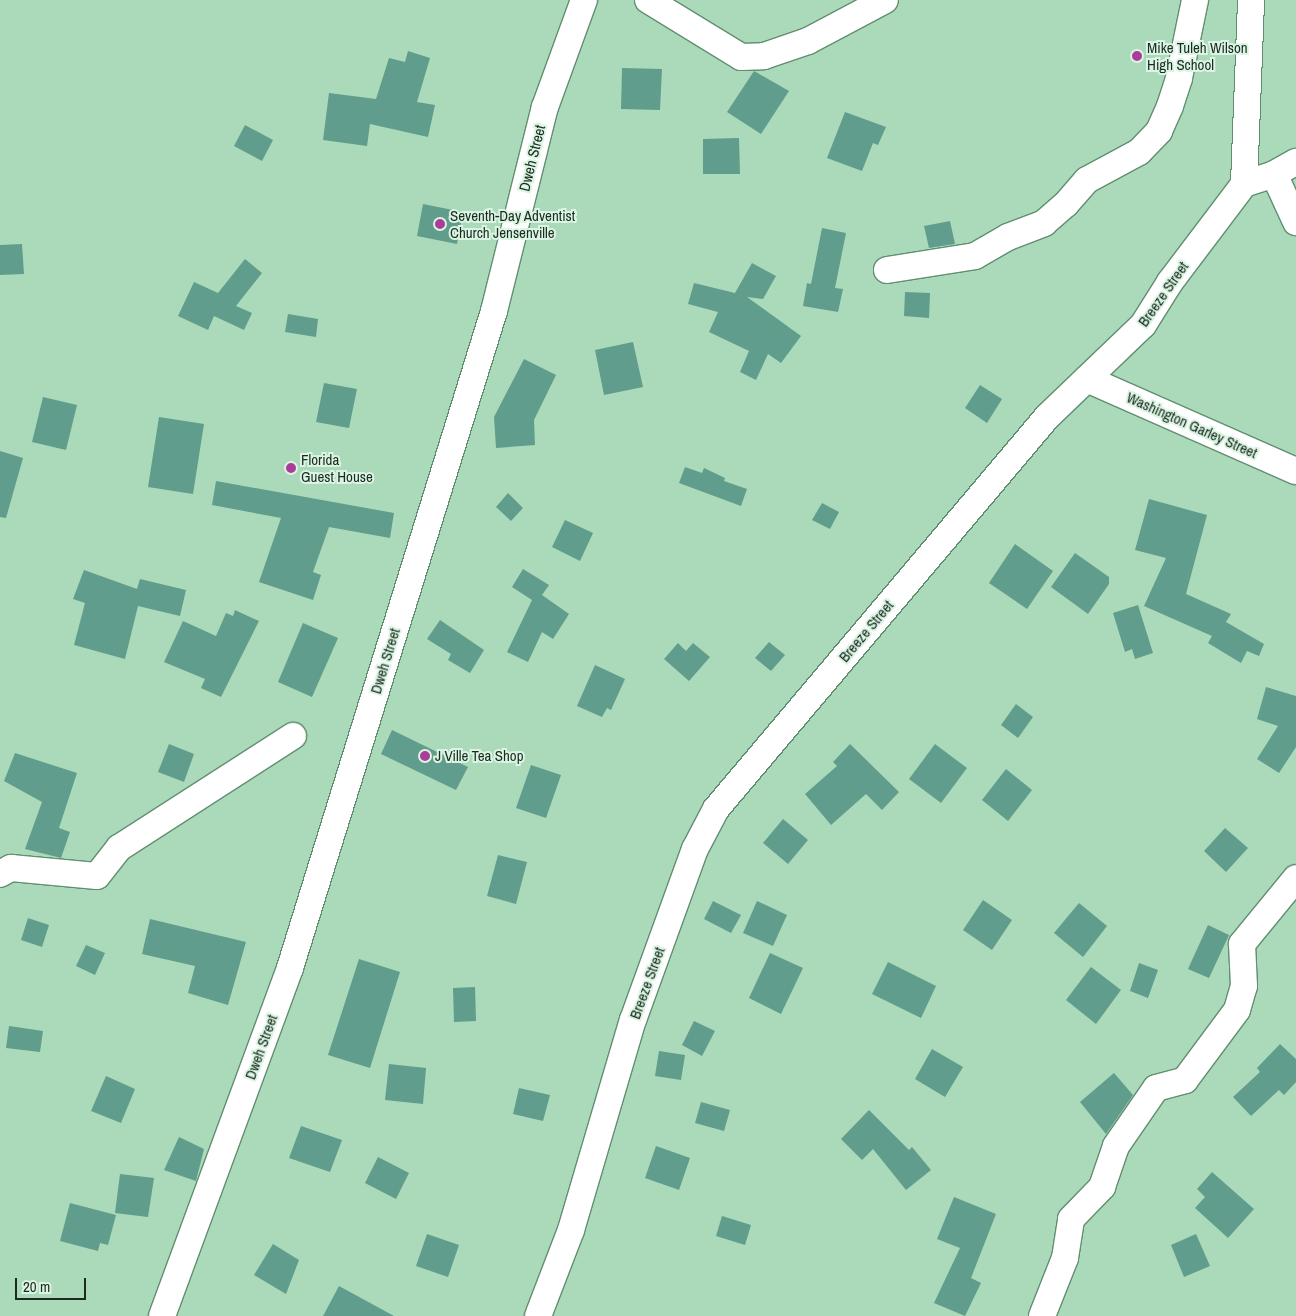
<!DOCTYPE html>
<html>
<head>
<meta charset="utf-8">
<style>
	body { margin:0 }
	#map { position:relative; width:1296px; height:1316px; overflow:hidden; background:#aadab9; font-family:"Archivo Narrow",sans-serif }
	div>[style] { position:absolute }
	.building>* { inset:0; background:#609d8c }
	.roads { filter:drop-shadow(1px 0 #618e70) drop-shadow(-1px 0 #618e70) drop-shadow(0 1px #618e70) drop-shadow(0 -1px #618e70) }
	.minor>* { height:26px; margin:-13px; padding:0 13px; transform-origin:13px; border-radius:13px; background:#fff }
	.dots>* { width:14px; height:14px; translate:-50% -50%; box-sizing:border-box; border:2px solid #dcf4e3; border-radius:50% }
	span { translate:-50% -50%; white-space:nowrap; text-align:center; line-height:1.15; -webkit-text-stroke:4px #dcf4e3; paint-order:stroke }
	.poi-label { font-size:15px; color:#192c20 }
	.left { translate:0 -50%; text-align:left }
	.street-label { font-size:15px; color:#192c20 }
	.scale { position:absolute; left:15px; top:1278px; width:71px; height:22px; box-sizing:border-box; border:2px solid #192c20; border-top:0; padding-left:6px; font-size:15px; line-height:18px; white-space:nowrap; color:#192c20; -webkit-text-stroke:4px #dcf4e3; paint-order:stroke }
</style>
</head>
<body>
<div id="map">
	<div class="building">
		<div style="clip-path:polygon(408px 51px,430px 58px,417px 102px,435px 105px,428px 137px,370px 124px,367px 146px,323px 140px,329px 93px,376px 99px,389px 58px,405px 62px)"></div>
		<div style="clip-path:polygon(622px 68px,662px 69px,660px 110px,621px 109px)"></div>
		<div style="clip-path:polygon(754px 71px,789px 91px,761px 134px,727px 112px)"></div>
		<div style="clip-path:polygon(845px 112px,886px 127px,878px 145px,873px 143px,862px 171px,827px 158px)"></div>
		<div style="clip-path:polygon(245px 125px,273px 140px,262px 161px,234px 146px)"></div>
		<div style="clip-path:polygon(739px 138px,740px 174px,703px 174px,703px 139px)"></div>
		<div style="clip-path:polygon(423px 204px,463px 212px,457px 244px,417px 236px)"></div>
		<div style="clip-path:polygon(950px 221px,955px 244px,929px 248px,924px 226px)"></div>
		<div style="clip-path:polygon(822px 228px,846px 233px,835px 288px,843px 289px,838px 312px,803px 306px,807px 283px,811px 284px)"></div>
		<div style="clip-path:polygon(22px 244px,24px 274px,0 275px,0 245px)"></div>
		<div style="clip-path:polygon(245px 259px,262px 273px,236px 306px,252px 313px,244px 330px,214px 316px,208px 330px,178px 316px,194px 282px,218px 293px)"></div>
		<div style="clip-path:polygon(752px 263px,776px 276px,763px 299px,747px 297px,801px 336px,781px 363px,768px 354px,756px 380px,740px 372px,749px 351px,709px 332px,718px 312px,688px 304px,694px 283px,735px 293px)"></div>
		<div style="clip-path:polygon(905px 292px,930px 293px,929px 318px,904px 316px)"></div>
		<div style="clip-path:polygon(288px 314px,318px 319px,316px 337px,285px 332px)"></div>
		<div style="clip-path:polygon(633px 342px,643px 387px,604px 395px,595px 350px)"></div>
		<div style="clip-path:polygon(524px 359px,556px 375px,534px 420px,535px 445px,496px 448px,494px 417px)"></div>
		<div style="clip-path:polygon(324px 383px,357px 389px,349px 428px,316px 422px)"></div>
		<div style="clip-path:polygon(980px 385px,1002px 399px,987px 423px,965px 408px)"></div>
		<div style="clip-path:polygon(43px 397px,77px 405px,66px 450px,32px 442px)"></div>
		<div style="clip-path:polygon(159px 417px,204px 424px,193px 494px,148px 487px)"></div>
		<div style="clip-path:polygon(0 451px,23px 458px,6px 518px,0 517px)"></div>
		<div style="clip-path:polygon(685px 467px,702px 473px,704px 468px,725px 478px,724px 481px,747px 489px,741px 506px,679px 483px)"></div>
		<div style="clip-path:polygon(216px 481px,394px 513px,390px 538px,329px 527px,313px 572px,321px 575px,313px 600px,259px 582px,281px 518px,212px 505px)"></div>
		<div style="clip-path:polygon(508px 493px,523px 508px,511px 521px,496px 507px)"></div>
		<div style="clip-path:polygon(1149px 499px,1207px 515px,1186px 594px,1231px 614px,1226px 622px,1264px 644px,1259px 656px,1247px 651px,1241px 663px,1208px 643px,1212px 636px,1144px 606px,1166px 558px,1135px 550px)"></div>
		<div style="clip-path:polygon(822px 503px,839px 512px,830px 529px,812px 520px)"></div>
		<div style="clip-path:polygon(565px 520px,593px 533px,580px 561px,552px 547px)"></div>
		<div style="clip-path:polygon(1015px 544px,1053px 571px,1027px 609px,989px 583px)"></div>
		<div style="clip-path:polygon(1075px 553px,1109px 577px,1109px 584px,1088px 614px,1051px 587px)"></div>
		<div style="clip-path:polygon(523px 569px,549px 585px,542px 595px,569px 614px,553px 639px,542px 632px,528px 662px,507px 652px,532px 600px,512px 587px)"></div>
		<div style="clip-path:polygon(84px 570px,137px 589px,140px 579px,186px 590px,180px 616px,138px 606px,125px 659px,74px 645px,85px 603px,73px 599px)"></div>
		<div style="clip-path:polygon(1138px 605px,1153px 653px,1135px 659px,1132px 649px,1125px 652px,1113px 613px)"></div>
		<div style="clip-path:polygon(235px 610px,259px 621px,221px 697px,201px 688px,205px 679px,164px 662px,183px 621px,216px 636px,226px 613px,233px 616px)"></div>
		<div style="clip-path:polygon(440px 620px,484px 650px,470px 673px,448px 660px,451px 654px,427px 639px)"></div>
		<div style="clip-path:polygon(303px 623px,338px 638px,312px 697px,278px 682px)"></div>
		<div style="clip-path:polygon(769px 642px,785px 655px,771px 671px,755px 658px)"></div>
		<div style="clip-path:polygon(678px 643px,686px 651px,693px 643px,710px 657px,689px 681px,664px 659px)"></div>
		<div style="clip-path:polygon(595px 665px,625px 679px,611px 710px,607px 708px,602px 717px,577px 706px)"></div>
		<div style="clip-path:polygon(1266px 687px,1296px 696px,1296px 747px,1279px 773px,1257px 759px,1278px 726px,1257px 719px)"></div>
		<div style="clip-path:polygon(1016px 704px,1033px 717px,1018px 738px,1001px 725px)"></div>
		<div style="clip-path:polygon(392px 730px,468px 767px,456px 790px,381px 754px)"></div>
		<div style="clip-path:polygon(169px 744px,194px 754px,184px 782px,158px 772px)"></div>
		<div style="clip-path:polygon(850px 744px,899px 792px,882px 810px,866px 794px,831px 825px,805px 794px,837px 766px,833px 762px)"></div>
		<div style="clip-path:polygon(935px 744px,967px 768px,941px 803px,909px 779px)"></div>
		<div style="clip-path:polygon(15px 753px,77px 773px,59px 828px,70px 832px,61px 858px,25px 849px,42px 802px,4px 781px)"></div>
		<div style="clip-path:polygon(531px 765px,561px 775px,546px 818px,516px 808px)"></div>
		<div style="clip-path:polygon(1006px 769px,1032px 790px,1008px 821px,982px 800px)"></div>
		<div style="clip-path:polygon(783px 819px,808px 840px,788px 864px,763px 843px)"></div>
		<div style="clip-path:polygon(1225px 828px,1248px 848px,1226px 872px,1204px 851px)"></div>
		<div style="clip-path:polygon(498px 855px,527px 862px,516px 904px,487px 896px)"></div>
		<div style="clip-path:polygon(983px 900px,1012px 920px,992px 950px,963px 930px)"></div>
		<div style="clip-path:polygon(713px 901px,741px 915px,731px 933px,704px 919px)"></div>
		<div style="clip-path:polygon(757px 901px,787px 915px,773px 946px,743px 933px)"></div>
		<div style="clip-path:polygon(1079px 903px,1107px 926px,1083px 957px,1054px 933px)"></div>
		<div style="clip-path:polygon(28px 918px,49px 925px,42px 947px,21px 940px)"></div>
		<div style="clip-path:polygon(150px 919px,246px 942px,228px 1005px,188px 993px,195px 966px,142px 954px)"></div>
		<div style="clip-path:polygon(1208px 925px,1229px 935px,1209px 978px,1188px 969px)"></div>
		<div style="clip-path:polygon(86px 945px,105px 953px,95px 975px,76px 966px)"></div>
		<div style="clip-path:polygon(770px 953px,803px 968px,781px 1014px,749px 998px)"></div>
		<div style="clip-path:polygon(359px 959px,400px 972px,370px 1068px,328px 1055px)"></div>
		<div style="clip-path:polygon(888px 962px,936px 986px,921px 1018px,872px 994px)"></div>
		<div style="clip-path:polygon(1139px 963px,1158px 970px,1148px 998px,1130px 991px)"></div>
		<div style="clip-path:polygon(1091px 967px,1121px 990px,1096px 1024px,1066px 1000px)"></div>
		<div style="clip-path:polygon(475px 987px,476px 1021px,454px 1022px,453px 988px)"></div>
		<div style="clip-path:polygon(694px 1021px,715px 1031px,702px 1056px,682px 1045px)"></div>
		<div style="clip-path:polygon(9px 1026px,43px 1031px,40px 1052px,6px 1048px)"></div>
		<div style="clip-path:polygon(1280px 1044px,1296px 1059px,1296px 1082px,1284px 1095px,1279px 1090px,1251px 1116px,1233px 1097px,1260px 1072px,1257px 1068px)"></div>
		<div style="clip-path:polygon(932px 1049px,963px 1067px,945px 1097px,915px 1079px)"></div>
		<div style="clip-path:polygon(659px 1051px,685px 1055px,681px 1080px,655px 1076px)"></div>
		<div style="clip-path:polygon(389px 1064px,426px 1068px,423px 1104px,385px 1100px)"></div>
		<div style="clip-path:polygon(1114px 1073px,1133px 1095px,1106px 1134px,1080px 1102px)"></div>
		<div style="clip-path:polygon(106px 1076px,135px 1089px,121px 1123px,91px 1111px)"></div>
		<div style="clip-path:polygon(519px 1088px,550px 1095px,543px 1121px,513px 1114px)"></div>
		<div style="clip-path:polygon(701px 1102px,730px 1110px,724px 1131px,695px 1123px)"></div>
		<div style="clip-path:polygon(869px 1110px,909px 1150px,912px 1147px,931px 1170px,906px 1190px,873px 1149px,862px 1160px,841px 1139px)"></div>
		<div style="clip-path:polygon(301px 1126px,342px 1140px,330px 1172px,289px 1158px)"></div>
		<div style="clip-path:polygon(179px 1137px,204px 1149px,196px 1181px,164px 1170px)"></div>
		<div style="clip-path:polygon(656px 1146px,690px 1158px,679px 1190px,645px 1178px)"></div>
		<div style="clip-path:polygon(378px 1157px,409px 1173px,396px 1199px,365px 1183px)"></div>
		<div style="clip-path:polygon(1212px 1172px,1254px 1209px,1228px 1238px,1195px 1208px,1205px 1197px,1197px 1189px)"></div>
		<div style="clip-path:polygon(120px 1174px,154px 1178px,148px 1217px,115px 1213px)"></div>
		<div style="clip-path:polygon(954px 1197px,996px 1214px,971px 1278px,981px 1283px,965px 1316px,934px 1303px,960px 1248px,937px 1239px)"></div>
		<div style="clip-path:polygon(70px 1203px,116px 1215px,108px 1245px,100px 1243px,98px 1251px,60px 1241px)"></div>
		<div style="clip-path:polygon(722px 1216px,751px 1225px,745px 1245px,716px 1236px)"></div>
		<div style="clip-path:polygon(427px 1234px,459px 1245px,448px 1277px,416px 1266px)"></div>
		<div style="clip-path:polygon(1196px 1234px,1210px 1266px,1184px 1277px,1171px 1245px)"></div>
		<div style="clip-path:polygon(273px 1244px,299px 1260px,286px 1294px,254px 1275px)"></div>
		<div style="clip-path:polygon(339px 1286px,394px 1316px,323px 1316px)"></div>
	</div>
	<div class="roads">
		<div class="minor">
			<div style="left:648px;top:0;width:109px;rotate:31.5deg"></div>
			<div style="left:741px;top:57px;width:23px;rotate:-2deg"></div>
			<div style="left:764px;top:56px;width:46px;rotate:-18.8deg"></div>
			<div style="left:808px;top:41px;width:87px;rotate:-28deg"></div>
			<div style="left:1274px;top:174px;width:53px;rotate:65.4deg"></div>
			<div style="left:1244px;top:184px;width:32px;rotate:-18deg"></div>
			<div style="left:1274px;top:174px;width:25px;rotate:-29deg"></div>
			<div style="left:887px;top:270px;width:89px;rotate:-9deg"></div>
			<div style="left:975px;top:256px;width:38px;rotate:-30deg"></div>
			<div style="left:1008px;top:237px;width:39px;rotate:-21deg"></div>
			<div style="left:1044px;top:223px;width:29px;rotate:-41deg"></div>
			<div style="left:1066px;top:204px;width:32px;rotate:-49deg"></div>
			<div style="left:1087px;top:180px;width:59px;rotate:-28.3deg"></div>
			<div style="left:1139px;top:152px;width:29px;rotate:-46deg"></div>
			<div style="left:1159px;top:131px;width:27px;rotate:-66deg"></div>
			<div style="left:1170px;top:106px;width:29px;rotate:-72deg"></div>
			<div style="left:1179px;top:78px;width:80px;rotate:-78.4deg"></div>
			<div style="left:1087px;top:379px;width:228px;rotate:23.8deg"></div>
			<div style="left:0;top:874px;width:13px;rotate:-29deg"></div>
			<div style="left:11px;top:868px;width:86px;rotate:5.3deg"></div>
			<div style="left:97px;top:876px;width:36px;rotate:-52deg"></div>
			<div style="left:119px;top:848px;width:207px;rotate:-32.8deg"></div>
			<div style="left:162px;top:1316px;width:371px;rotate:-69.8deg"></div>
			<div style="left:290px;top:968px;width:688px;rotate:-72.75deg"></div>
			<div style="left:494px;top:311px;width:210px;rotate:-76deg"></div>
			<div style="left:545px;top:107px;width:114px;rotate:-70deg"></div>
			<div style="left:538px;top:1316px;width:92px;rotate:-69deg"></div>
			<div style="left:571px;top:1230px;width:219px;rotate:-73.6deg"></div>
			<div style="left:633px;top:1020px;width:182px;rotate:-70.1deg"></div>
			<div style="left:695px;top:849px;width:45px;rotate:-62.3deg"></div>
			<div style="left:716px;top:809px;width:513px;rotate:-49.82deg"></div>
			<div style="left:1047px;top:417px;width:133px;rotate:-43.8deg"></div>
			<div style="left:1143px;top:325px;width:51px;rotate:-57.9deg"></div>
			<div style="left:1170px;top:282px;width:123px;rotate:-52.9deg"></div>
			<div style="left:1244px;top:184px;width:184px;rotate:-87.8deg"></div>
			<div style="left:1042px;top:1316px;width:62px;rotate:-68.4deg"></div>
			<div style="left:1065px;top:1258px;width:39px;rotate:-81deg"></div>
			<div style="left:1071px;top:1219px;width:45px;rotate:-45.9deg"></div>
			<div style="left:1102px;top:1187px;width:43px;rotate:-71.1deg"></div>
			<div style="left:1116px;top:1146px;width:70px;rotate:-55.4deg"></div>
			<div style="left:1156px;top:1088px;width:30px;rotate:-15deg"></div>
			<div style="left:1185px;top:1080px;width:87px;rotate:-53.4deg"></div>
			<div style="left:1237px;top:1010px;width:25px;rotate:-74deg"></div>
			<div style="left:1244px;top:986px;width:42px;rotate:-92.7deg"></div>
			<div style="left:1242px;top:944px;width:85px;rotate:-50.7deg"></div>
		</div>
	</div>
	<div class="dots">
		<div style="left:1137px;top:56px;background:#ab3c9a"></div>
		<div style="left:440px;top:224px;background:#ab3c9a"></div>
		<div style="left:291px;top:468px;background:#ab3c9a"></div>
		<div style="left:425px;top:756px;background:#ab3c9a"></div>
	</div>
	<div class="poi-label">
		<span class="left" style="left:1147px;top:56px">Mike Tuleh Wilson<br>High School</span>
		<span class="left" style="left:450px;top:224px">Seventh-Day Adventist<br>Church Jensenville</span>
		<span class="left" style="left:301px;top:468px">Florida<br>Guest House</span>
		<span class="left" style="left:435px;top:756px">J Ville Tea Shop</span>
	</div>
	<div class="street-label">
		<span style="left:532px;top:158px;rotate:-76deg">Dweh Street</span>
		<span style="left:1163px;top:294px;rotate:-55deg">Breeze Street</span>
		<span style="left:1192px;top:425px;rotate:24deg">Washington Garley Street</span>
		<span style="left:866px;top:631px;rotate:-50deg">Breeze Street</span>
		<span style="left:385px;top:661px;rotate:-73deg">Dweh Street</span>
		<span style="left:647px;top:983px;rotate:-70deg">Breeze Street</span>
		<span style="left:261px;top:1047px;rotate:-70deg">Dweh Street</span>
	</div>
	<div class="scale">20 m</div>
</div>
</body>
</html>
